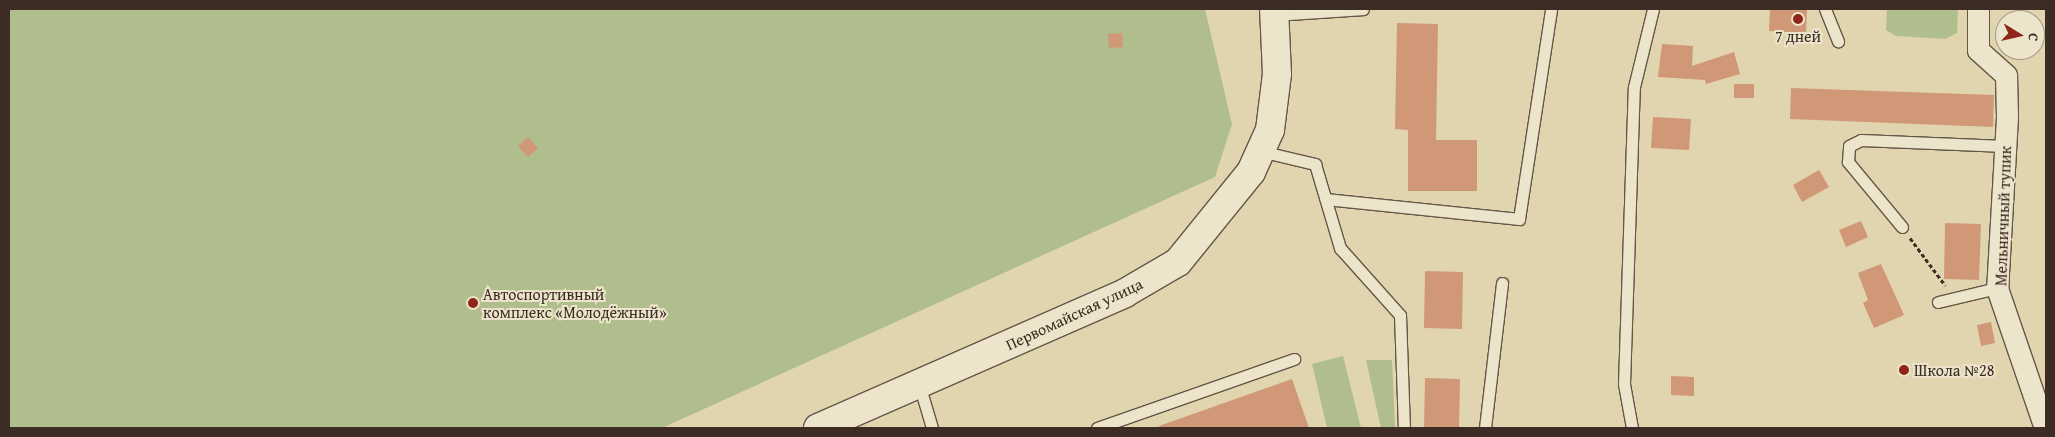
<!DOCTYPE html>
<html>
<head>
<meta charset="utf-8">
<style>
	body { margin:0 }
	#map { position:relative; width:2055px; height:437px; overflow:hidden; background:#e1d5af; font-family:"Gentium Book Plus",serif }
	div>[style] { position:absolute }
	.green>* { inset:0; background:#b0be8d }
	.building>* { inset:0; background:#d19877 }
	.path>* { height:3px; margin-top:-1.5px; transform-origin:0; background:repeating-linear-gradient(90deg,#3c2c24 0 4px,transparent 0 6.5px) }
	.roads { filter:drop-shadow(1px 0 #655647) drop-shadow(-1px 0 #655647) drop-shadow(0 1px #655647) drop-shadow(0 -1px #655647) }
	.lane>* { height:11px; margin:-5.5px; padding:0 5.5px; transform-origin:5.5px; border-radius:5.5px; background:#ece4cb }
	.street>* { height:21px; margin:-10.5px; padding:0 10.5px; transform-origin:10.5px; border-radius:10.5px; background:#ece4cb }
	.secondary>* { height:28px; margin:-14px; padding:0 14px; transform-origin:14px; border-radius:14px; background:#ece4cb }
	.dots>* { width:14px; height:14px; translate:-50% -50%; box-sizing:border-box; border:2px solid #ece4cb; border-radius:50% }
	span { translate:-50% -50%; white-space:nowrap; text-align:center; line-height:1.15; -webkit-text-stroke:4px #ece4cb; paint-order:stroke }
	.poi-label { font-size:16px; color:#3c2c24 }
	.left { translate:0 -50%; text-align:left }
	.street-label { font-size:16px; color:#3c2c24 }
	.frame { position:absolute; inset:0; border:10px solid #3c2c24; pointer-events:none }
	.north { position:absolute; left:1995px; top:10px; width:50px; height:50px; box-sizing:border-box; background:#ece4cb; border:1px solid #a69a88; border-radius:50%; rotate:99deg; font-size:14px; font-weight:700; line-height:20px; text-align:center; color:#3c2c24 }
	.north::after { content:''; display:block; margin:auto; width:18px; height:22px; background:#8f2418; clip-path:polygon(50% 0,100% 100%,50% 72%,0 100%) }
</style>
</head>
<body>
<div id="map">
	<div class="green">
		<div style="clip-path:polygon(9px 9px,1205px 9px,1232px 124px,1215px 177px,662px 428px,9px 428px)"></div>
		<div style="clip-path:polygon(1887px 9px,1958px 9px,1957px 33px,1945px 39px,1896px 36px,1886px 30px)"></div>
		<div style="clip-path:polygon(1343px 356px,1361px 428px,1327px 428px,1312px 364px)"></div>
		<div style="clip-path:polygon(1366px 360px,1392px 360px,1395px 428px,1381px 428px)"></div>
	</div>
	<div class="building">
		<div style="clip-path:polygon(1770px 9px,1807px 9px,1806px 33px,1769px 31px)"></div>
		<div style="clip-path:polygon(1397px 23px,1438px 24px,1436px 140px,1477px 140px,1477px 191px,1408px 191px,1408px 130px,1395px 129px)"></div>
		<div style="clip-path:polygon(1122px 33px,1123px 47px,1109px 48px,1108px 34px)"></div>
		<div style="clip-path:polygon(1662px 44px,1693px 46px,1692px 66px,1734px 52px,1740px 74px,1706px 84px,1705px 80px,1658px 77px)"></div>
		<div style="clip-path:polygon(1734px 84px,1754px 84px,1754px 98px,1734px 98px)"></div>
		<div style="clip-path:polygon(1791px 88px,1994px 95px,1993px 127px,1790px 119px)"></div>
		<div style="clip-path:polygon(1653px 117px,1691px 119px,1689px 150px,1651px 148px)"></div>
		<div style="clip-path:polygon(528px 137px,538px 148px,528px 157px,518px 146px)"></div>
		<div style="clip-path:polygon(1819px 170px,1829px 187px,1802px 202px,1793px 185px)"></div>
		<div style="clip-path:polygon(1861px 221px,1868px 237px,1846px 247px,1839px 230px)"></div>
		<div style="clip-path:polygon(1945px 223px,1981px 224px,1979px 280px,1944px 279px)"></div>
		<div style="clip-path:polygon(1881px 264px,1904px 315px,1874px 328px,1863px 303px,1868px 300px,1858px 273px)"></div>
		<div style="clip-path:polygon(1425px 271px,1463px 272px,1462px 329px,1424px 328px)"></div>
		<div style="clip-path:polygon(1991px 322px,1995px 343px,1981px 346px,1977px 325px)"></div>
		<div style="clip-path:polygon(1671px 376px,1694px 377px,1694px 396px,1671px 395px)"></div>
		<div style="clip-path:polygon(1425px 378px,1460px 379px,1459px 428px,1424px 428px)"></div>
		<div style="clip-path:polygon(1292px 379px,1309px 428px,1160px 428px,1159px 426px)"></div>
	</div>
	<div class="path">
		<div style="left:1910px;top:238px;width:59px;rotate:53.3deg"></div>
	</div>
	<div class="roads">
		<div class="lane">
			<div style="left:1825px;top:9px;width:35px;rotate:68deg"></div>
			<div style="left:1276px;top:15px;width:87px;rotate:-3.9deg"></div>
			<div style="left:1260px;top:151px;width:57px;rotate:13.3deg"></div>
			<div style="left:1315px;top:164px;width:88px;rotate:73.4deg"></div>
			<div style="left:1340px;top:248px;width:90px;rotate:48.2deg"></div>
			<div style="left:1400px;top:315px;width:113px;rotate:88deg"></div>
			<div style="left:1326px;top:199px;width:194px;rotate:5.9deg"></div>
			<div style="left:1519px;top:219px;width:212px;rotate:-81.3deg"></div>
			<div style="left:1902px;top:227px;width:85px;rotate:-129.7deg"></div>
			<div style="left:1848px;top:162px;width:16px;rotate:-86deg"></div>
			<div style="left:1849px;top:146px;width:13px;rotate:-27deg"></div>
			<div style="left:1861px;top:140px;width:144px;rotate:2.4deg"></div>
			<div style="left:1938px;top:302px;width:61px;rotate:-13.3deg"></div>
			<div style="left:919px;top:384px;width:46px;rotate:73.5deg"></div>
			<div style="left:1097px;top:428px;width:209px;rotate:-19.3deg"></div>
			<div style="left:1485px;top:428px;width:146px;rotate:-83.3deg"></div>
			<div style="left:1632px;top:428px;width:45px;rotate:-100.3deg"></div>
			<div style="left:1624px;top:384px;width:297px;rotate:-88.1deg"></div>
			<div style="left:1634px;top:87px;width:80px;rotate:-76.3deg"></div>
		</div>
		<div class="street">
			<div style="left:1978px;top:9px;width:41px;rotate:90deg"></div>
			<div style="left:1978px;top:50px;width:38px;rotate:42deg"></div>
			<div style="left:2006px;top:75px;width:42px;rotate:88.6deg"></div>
			<div style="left:2007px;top:117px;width:171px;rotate:93.3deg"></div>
			<div style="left:1997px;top:288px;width:148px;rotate:71.1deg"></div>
		</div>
		<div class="secondary">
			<div style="left:818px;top:428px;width:335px;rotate:-23.7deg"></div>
			<div style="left:1125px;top:293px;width:61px;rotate:-30.3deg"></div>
			<div style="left:1178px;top:262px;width:116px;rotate:-51deg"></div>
			<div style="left:1251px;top:172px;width:46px;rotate:-65.7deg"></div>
			<div style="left:1270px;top:130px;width:56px;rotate:-82.9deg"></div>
			<div style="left:1277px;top:74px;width:65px;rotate:-92.6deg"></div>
		</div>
	</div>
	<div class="dots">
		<div style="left:1798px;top:19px;background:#8f2418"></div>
		<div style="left:473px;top:303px;background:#8f2418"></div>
		<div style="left:1904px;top:370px;background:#8f2418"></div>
	</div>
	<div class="poi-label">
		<span style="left:1798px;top:36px">7 дней</span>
		<span class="left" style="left:483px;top:303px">Автоспортивный<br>комплекс «Молодёжный»</span>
		<span class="left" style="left:1914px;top:370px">Школа №28</span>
	</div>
	<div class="street-label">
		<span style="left:2003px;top:216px;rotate:-88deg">Мельничный тупик</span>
		<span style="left:1074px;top:314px;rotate:-25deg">Первомайская улица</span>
	</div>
	<div class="frame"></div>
	<div class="north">С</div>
</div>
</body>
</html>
